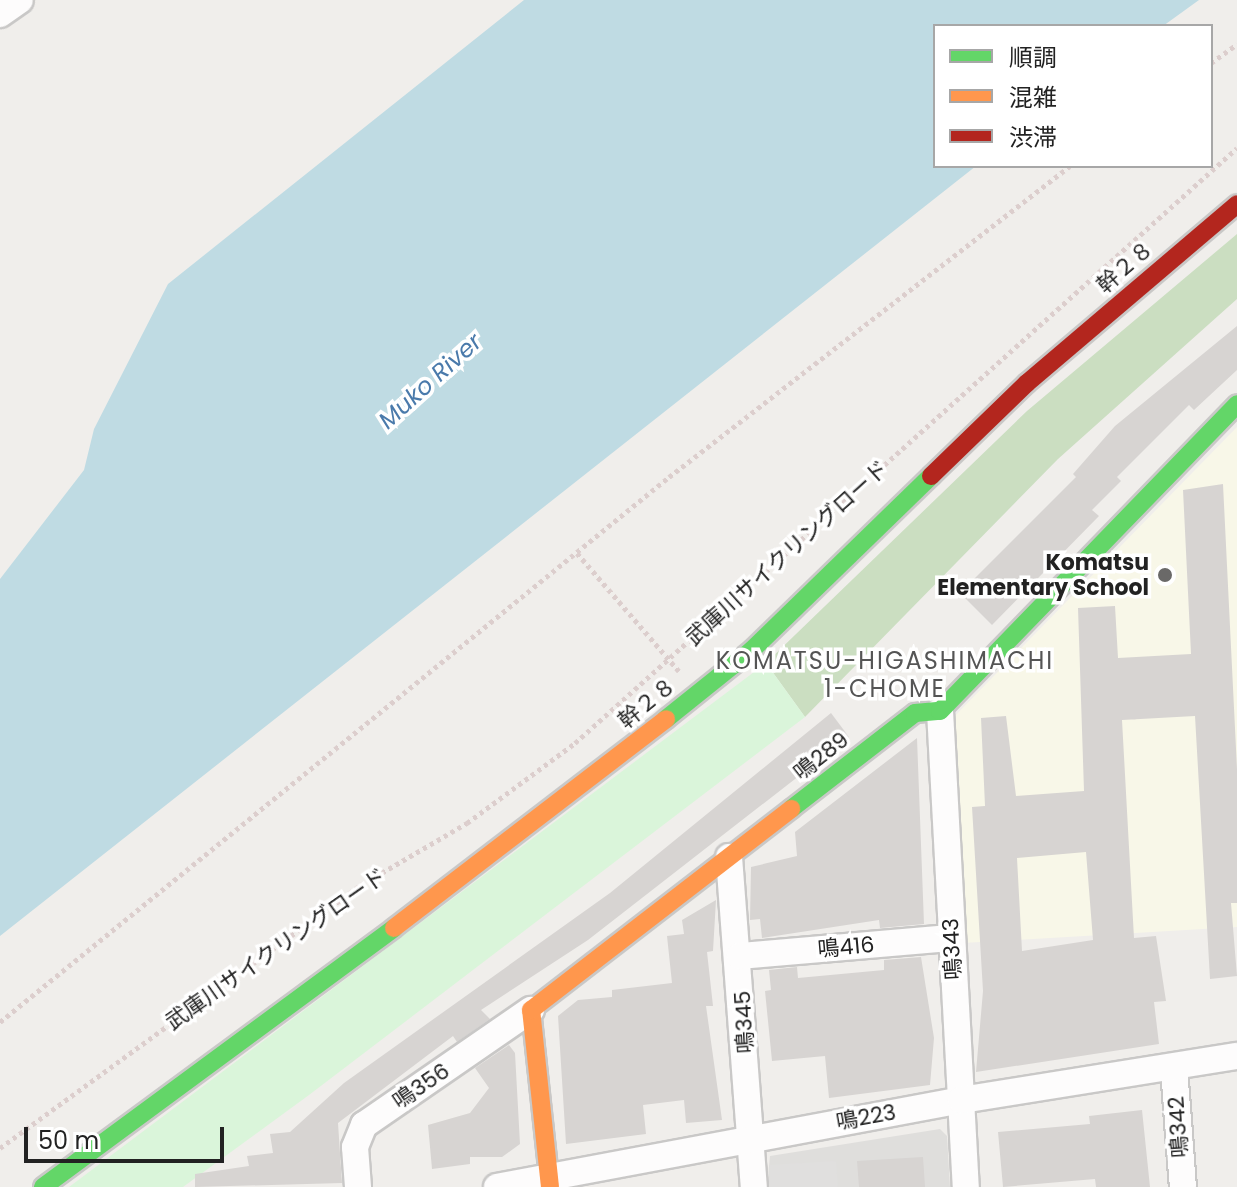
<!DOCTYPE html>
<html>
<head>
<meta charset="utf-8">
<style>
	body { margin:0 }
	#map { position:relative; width:1237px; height:1187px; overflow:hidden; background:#f0eeeb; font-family:Poppins,"Noto Sans JP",sans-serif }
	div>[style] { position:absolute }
	.residential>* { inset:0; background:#dfdedc }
	.education>* { inset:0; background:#f8f7e8 }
	.forest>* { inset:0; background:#cbdec1 }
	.park>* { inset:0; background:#daf5da }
	.parking>* { inset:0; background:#e0dfde }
	.water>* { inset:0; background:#bfdbe3 }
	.building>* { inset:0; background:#d7d4d2 }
	.path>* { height:5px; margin-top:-2.5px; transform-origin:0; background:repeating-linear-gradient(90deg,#dccecd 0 4px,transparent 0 8px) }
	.roads { filter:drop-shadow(2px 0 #c9c8c7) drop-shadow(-2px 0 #c9c8c7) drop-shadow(0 2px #c9c8c7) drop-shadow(0 -2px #c9c8c7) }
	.street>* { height:26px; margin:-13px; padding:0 13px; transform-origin:13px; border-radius:13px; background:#fdfcfc }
	.fast>* { height:18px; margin:-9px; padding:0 9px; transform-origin:9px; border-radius:9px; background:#63d668 }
	.slow>* { height:18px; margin:-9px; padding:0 9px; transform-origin:9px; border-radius:9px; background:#ff974d }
	.jam>* { height:18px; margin:-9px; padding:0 9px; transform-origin:9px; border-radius:9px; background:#b3261e }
	.dots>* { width:22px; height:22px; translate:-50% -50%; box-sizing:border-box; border:4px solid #fff; border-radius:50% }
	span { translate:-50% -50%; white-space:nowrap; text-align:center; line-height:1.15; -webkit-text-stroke:7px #fff; paint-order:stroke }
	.street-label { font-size:22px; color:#222 }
	.poi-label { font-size:22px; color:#222; font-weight:700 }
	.right { translate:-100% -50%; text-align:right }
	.water-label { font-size:24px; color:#4a7aab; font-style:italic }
	.neighbourhood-label { font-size:24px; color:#555; letter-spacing:2px }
	.legend { position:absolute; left:933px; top:24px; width:280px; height:144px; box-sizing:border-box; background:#fff; border:2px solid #a7a7a7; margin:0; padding:10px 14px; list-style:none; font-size:24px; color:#222 }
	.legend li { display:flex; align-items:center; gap:16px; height:40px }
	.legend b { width:40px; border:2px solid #a7a7a7 }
	.scale { position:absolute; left:24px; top:1127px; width:200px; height:36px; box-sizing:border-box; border:4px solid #222; border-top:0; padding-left:10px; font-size:24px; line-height:28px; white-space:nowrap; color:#222; -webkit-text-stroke:6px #fff; paint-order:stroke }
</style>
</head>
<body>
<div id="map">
	<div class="residential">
		<div style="clip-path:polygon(940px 1129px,947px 1136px,950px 1187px,767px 1187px,770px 1156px)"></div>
	</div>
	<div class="education">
		<div style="clip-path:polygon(1237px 427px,1237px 927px,963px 943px,949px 722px)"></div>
	</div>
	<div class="forest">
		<div style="clip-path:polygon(1237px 234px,1237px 299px,1058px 459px,805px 717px,766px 663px,1027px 411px)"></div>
	</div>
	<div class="park">
		<div style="clip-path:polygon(766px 663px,805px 717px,309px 1095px,183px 1187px,69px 1187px)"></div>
	</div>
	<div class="parking">
		<div style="clip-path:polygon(836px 1161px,838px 1187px,770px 1187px,769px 1165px)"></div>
	</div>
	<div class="water">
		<div style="clip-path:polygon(524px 0,1199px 0,1163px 26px,935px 26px,935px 166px,976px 166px,0 936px,0 579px,84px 470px,94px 429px,168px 284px)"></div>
	</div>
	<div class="building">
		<div style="clip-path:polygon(1237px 326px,1237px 370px,1194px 410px,1189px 405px,1117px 477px,1121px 481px,1092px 510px,1099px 516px,992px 625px,960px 593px,1076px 477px,1073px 474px,1115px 426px)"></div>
		<div style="clip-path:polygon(evenodd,1223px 484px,1237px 769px,1237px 903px,1231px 903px,1237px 976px,1210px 979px,1195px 716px,1122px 720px,1134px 938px,1156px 936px,1166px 1001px,1154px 1002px,1159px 1044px,976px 1072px,983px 991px,972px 807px,985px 806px,981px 718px,1006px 716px,1016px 796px,1084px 791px,1078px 608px,1115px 606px,1118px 658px,1191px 654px,1183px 490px,1223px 484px,1086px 852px,1093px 940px,1022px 951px,1017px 858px,1086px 852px)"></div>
		<div style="clip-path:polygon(831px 713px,849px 737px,588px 940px,481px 1010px,490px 1019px,457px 1042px,453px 1036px,338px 1123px,342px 1183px,195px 1187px,195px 1174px,249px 1166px,247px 1156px,273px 1153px,270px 1134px,290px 1132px,344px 1083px,610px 893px)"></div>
		<div style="clip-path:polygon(917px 738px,924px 924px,880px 928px,879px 920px,762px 938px,760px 919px,750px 920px,751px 867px,797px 856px,795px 832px)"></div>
		<div style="clip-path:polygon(716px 900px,713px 951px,707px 952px,713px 1006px,706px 1006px,722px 1120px,686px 1123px,684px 1100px,643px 1105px,646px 1134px,566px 1144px,558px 1016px,578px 1000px,612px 997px,612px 990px,672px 983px,667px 936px,684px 934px,682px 920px)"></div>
		<div style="clip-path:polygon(921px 957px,934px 1038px,930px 1085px,829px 1098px,825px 1056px,772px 1061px,765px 991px,771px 990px,769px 970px,797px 967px,798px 978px,884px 970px,884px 960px)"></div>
		<div style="clip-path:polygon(509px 1045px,515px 1053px,520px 1144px,502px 1157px,470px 1157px,470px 1164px,432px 1169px,428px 1125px,470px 1113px,489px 1088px,475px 1068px)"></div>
		<div style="clip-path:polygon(1142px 1110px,1150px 1187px,1096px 1187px,1095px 1179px,1003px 1187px,998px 1132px,1090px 1124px,1089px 1116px)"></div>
		<div style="clip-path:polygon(923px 1157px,925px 1187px,859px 1187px,857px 1161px)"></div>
	</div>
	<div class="path">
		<div style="left:1211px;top:63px;width:32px;rotate:-36deg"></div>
		<div style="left:577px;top:553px;width:156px;rotate:49.2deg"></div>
		<div style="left:0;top:1022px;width:863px;rotate:-39.17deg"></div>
		<div style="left:669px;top:477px;width:507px;rotate:-37.8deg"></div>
		<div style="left:0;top:1148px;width:447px;rotate:-36.1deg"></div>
		<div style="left:361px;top:885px;width:123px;rotate:-30.3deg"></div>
		<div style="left:467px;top:823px;width:134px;rotate:-36.5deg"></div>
		<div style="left:575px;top:743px;width:890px;rotate:-41.95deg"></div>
	</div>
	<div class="roads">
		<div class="street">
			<div style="left:0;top:14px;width:24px;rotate:-35deg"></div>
			<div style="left:940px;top:711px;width:477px;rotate:86.9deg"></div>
			<div style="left:729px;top:857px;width:331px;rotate:85.7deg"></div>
			<div style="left:740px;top:956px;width:212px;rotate:-4.9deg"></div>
			<div style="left:1174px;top:1068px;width:119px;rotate:85.7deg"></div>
			<div style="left:358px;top:1187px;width:40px;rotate:-94.3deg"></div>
			<div style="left:355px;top:1147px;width:24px;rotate:-68deg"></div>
			<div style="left:364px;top:1125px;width:203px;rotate:-34.6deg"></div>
			<div style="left:497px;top:1187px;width:472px;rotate:-10.6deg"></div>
			<div style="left:961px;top:1100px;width:279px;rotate:-9.1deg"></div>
		</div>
		<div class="fast">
			<div style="left:666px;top:719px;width:110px;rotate:-38.7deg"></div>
			<div style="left:752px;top:650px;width:250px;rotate:-44.2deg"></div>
			<div style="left:791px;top:809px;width:157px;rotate:-37.7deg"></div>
			<div style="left:915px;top:713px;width:25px;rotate:-5deg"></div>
			<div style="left:940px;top:711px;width:427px;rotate:-45.9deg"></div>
			<div style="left:43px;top:1187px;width:436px;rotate:-36.4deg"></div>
		</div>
		<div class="slow">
			<div style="left:394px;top:928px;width:343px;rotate:-37.5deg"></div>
			<div style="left:550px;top:1187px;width:178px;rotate:-96.1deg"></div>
			<div style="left:531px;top:1010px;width:329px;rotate:-37.7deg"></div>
		</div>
		<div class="jam">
			<div style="left:931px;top:476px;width:134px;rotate:-44.1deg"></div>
			<div style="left:1027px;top:383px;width:276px;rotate:-40.4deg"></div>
		</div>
	</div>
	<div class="dots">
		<div style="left:1165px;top:575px;background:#6a6968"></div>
	</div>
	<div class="street-label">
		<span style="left:1125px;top:267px;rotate:-41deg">幹２８</span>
		<span style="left:787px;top:553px;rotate:-42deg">武庫川サイクリングロード</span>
		<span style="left:647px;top:703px;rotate:-39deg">幹２８</span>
		<span style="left:821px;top:756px;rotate:-38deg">鳴289</span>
		<span style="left:846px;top:947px;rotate:-5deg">鳴416</span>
		<span style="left:276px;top:949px;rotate:-35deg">武庫川サイクリングロード</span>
		<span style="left:952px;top:949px;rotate:-93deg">鳴343</span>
		<span style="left:744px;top:1022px;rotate:-93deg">鳴345</span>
		<span style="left:421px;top:1086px;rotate:-34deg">鳴356</span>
		<span style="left:866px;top:1117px;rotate:-10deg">鳴223</span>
		<span style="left:1178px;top:1127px;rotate:-94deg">鳴342</span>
	</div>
	<div class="poi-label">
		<span class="right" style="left:1149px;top:575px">Komatsu<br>Elementary School</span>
	</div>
	<div class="water-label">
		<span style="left:430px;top:381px;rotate:-42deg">Muko River</span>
	</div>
	<div class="neighbourhood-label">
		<span style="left:885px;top:675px">KOMATSU-HIGASHIMACHI<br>1-CHOME</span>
	</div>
	<ul class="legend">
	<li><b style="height:10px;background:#63d668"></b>順調</li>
	<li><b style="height:10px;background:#ff974d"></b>混雑</li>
	<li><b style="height:10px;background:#b3261e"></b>渋滞</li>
	</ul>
	<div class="scale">50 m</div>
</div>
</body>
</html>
